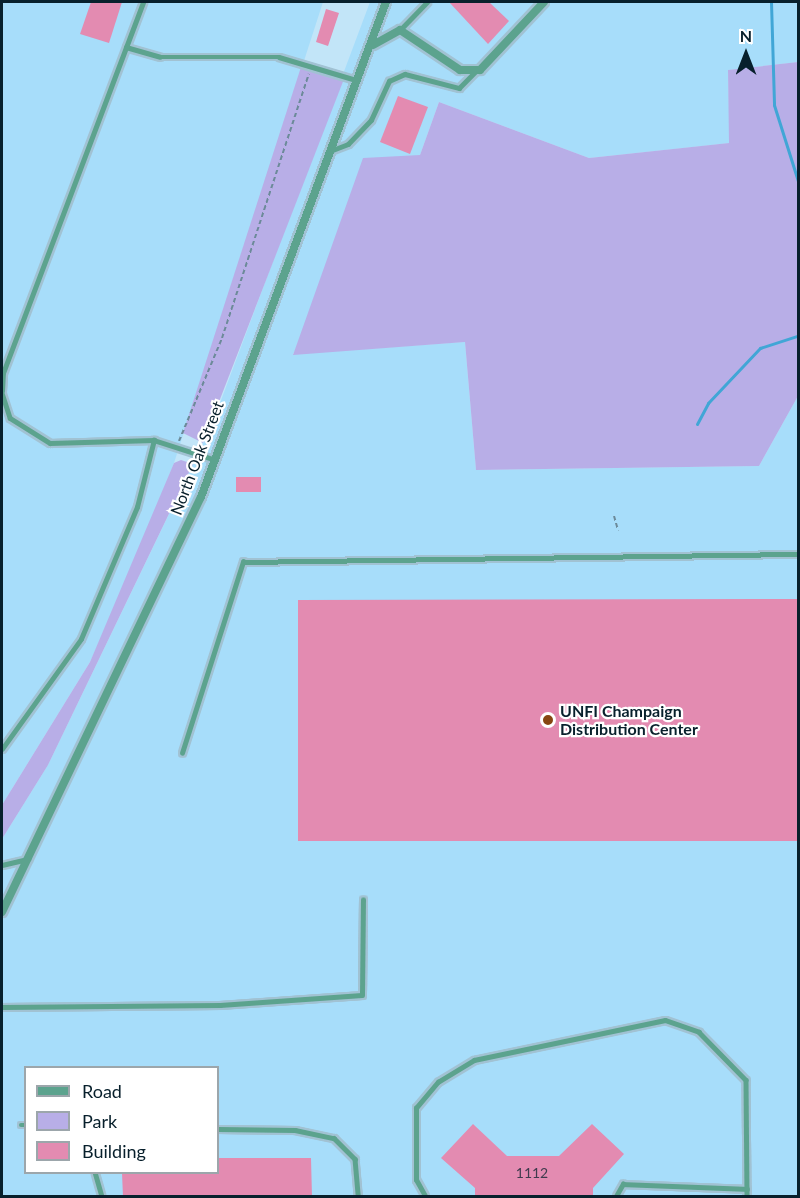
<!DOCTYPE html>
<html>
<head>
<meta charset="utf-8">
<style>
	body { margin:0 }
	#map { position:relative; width:800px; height:1198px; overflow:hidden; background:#c2e5f8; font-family:Lato,sans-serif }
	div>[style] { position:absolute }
	.built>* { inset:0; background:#a7ddfa }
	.green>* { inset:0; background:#b8aee7 }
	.stream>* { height:3px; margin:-1.5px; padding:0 1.5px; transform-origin:1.5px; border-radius:1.5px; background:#41a6d6 }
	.building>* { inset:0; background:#e38bb1 }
	.path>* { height:2px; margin-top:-1px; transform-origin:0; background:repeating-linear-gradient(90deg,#6c8a99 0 4.5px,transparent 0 7.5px) }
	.roads { filter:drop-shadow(2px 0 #a1c2d3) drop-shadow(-2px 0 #a1c2d3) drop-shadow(0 2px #a1c2d3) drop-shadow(0 -2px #a1c2d3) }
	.service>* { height:4.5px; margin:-2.25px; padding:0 2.25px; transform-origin:2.25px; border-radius:2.25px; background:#5ca38e }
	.minor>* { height:8px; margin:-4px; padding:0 4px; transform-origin:4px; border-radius:4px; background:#5ca38e }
	.dots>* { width:16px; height:16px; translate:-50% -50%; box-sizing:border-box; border:3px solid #fff; border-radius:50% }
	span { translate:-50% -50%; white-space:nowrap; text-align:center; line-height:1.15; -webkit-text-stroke:4.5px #fff; paint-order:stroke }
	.number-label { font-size:14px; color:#3f3b4d }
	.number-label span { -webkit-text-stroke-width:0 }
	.street-label { font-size:16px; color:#08202c }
	.poi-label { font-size:16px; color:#08202c; font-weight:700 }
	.left { translate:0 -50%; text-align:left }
	.frame { position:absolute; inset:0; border:3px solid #08202c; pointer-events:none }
	.legend { position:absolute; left:24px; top:1066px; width:195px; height:108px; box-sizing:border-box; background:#fff; border:2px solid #9ca6ab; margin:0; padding:8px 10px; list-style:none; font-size:18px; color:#08202c }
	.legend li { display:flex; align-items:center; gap:12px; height:30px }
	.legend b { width:30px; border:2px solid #9ca6ab }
	.north { position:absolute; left:716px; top:24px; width:60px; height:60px; -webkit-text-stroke:4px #fff; paint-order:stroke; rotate:0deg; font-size:16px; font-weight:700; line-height:24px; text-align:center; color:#08202c }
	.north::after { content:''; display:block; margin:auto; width:21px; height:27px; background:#08202c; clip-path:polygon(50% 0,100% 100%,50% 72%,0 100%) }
</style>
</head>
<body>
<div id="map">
	<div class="built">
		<div style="clip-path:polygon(2px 2px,323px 2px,174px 463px,130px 574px,90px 662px,2px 805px)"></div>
		<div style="clip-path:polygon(evenodd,370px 2px,798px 2px,798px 62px,728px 70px,730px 143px,589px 158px,439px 102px,420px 155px,293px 354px,465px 342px,476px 470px,759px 466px,798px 396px,798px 1196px,2px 1196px,2px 839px,48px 765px,211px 427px,370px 2px,26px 1068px,218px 1068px,218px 1172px,26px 1172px,26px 1068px)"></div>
	</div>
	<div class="green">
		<div style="clip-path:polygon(798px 62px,798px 396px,759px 466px,476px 470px,465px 342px,293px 355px,363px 158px,420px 155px,439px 102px,589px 158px,729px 143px,728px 70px)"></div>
		<div style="clip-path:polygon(301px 67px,344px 79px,203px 443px,183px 433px)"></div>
		<div style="clip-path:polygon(181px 460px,193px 464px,48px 765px,2px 839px,2px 805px,90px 662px,174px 463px)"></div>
	</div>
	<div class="stream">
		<div style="left:771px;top:2px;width:103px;rotate:88.3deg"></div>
		<div style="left:774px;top:105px;width:80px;rotate:72.5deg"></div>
		<div style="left:697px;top:424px;width:24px;rotate:-62deg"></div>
		<div style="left:708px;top:403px;width:76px;rotate:-46.6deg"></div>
		<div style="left:760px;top:348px;width:40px;rotate:-18deg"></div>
	</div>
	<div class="building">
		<div style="clip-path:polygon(91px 2px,122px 2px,109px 43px,80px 34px)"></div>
		<div style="clip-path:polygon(449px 2px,489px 2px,509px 21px,488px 44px)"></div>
		<div style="clip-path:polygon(326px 9px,339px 13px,328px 46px,316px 42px)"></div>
		<div style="clip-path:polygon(398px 96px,428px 107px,410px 154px,380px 142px)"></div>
		<div style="clip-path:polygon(236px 477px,261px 477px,261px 492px,236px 492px)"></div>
		<div style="clip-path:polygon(798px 599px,798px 841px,298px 841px,298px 600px)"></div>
		<div style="clip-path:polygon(473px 1124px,507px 1156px,559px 1156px,592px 1124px,624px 1154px,593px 1188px,593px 1197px,475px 1197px,475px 1188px,441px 1158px)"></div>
		<div style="clip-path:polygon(218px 1158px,311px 1158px,312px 1197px,123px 1197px,122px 1173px,218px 1173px)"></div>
	</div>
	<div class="path">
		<div style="left:179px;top:441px;width:112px;rotate:-67.3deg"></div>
		<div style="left:222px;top:338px;width:278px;rotate:-71.8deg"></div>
		<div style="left:614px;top:516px;width:15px;rotate:74deg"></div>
	</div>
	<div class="roads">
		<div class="service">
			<div style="left:400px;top:30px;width:39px;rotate:-46deg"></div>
			<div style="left:126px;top:47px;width:35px;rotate:16deg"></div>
			<div style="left:160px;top:57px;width:119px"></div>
			<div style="left:279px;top:57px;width:80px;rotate:16.6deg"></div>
			<div style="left:330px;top:151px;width:19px;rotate:-21deg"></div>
			<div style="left:348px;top:144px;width:33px;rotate:-46deg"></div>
			<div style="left:371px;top:120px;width:43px;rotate:-65.2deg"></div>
			<div style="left:389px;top:81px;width:17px;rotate:-24deg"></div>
			<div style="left:405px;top:74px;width:56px;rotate:14.5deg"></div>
			<div style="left:459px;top:88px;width:24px;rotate:-45deg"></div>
			<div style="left:2px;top:391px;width:18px;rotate:-87deg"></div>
			<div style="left:3px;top:373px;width:397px;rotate:-69.3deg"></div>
			<div style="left:2px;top:393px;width:26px;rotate:72deg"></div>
			<div style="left:10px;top:418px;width:47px;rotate:32deg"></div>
			<div style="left:50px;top:443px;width:104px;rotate:-1.7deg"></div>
			<div style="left:154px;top:440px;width:62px;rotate:17.9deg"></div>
			<div style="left:2px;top:749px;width:135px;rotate:-54.3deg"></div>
			<div style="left:81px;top:639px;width:143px;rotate:-67deg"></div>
			<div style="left:137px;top:507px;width:69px;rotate:-75.8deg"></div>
			<div style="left:182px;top:753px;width:201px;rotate:-72.3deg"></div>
			<div style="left:243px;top:562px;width:555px;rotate:-0.83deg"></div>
			<div style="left:2px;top:865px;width:27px;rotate:-13deg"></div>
			<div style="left:2px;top:1007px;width:218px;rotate:-0.5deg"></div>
			<div style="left:220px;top:1005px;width:142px;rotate:-4deg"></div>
			<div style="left:362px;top:995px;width:95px;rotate:-89.4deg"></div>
			<div style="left:21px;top:1125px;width:5px"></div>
			<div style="left:218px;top:1129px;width:77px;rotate:0.7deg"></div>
			<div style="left:295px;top:1130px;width:40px;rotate:12deg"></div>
			<div style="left:334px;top:1138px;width:30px;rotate:45deg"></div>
			<div style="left:355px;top:1159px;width:37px;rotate:85deg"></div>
			<div style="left:95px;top:1172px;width:25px;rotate:74deg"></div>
			<div style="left:425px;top:1196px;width:18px;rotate:-119deg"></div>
			<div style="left:416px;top:1180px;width:72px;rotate:-90deg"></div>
			<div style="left:416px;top:1108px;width:34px;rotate:-50deg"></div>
			<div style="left:438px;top:1082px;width:42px;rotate:-31.4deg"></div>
			<div style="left:474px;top:1060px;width:195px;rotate:-11.8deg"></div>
			<div style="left:665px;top:1020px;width:36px;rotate:19deg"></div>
			<div style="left:699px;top:1032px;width:67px;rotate:45.6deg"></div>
			<div style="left:746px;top:1080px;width:116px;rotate:89.5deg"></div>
			<div style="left:616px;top:1196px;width:14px;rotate:-60deg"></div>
			<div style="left:623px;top:1184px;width:124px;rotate:2.3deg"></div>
		</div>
		<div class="minor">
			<div style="left:373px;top:45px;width:31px;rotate:-29deg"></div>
			<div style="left:400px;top:30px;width:72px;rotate:33.7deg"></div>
			<div style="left:460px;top:70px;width:20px"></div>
			<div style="left:480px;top:70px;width:93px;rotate:-46.7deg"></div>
			<div style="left:2px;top:912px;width:460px;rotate:-64.4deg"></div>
			<div style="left:201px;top:497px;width:528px;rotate:-69.51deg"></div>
		</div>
	</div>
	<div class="dots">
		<div style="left:548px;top:720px;background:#874512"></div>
	</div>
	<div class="number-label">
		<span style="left:532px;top:1173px">1112</span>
	</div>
	<div class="street-label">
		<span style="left:197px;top:458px;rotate:-69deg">North Oak Street</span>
	</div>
	<div class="poi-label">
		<span class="left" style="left:560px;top:720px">UNFI Champaign<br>Distribution Center</span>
	</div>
	<div class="frame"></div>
	<ul class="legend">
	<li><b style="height:8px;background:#5ca38e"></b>Road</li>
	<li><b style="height:16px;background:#b8aee7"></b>Park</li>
	<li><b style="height:16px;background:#e38bb1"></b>Building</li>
	</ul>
	<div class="north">N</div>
</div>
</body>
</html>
